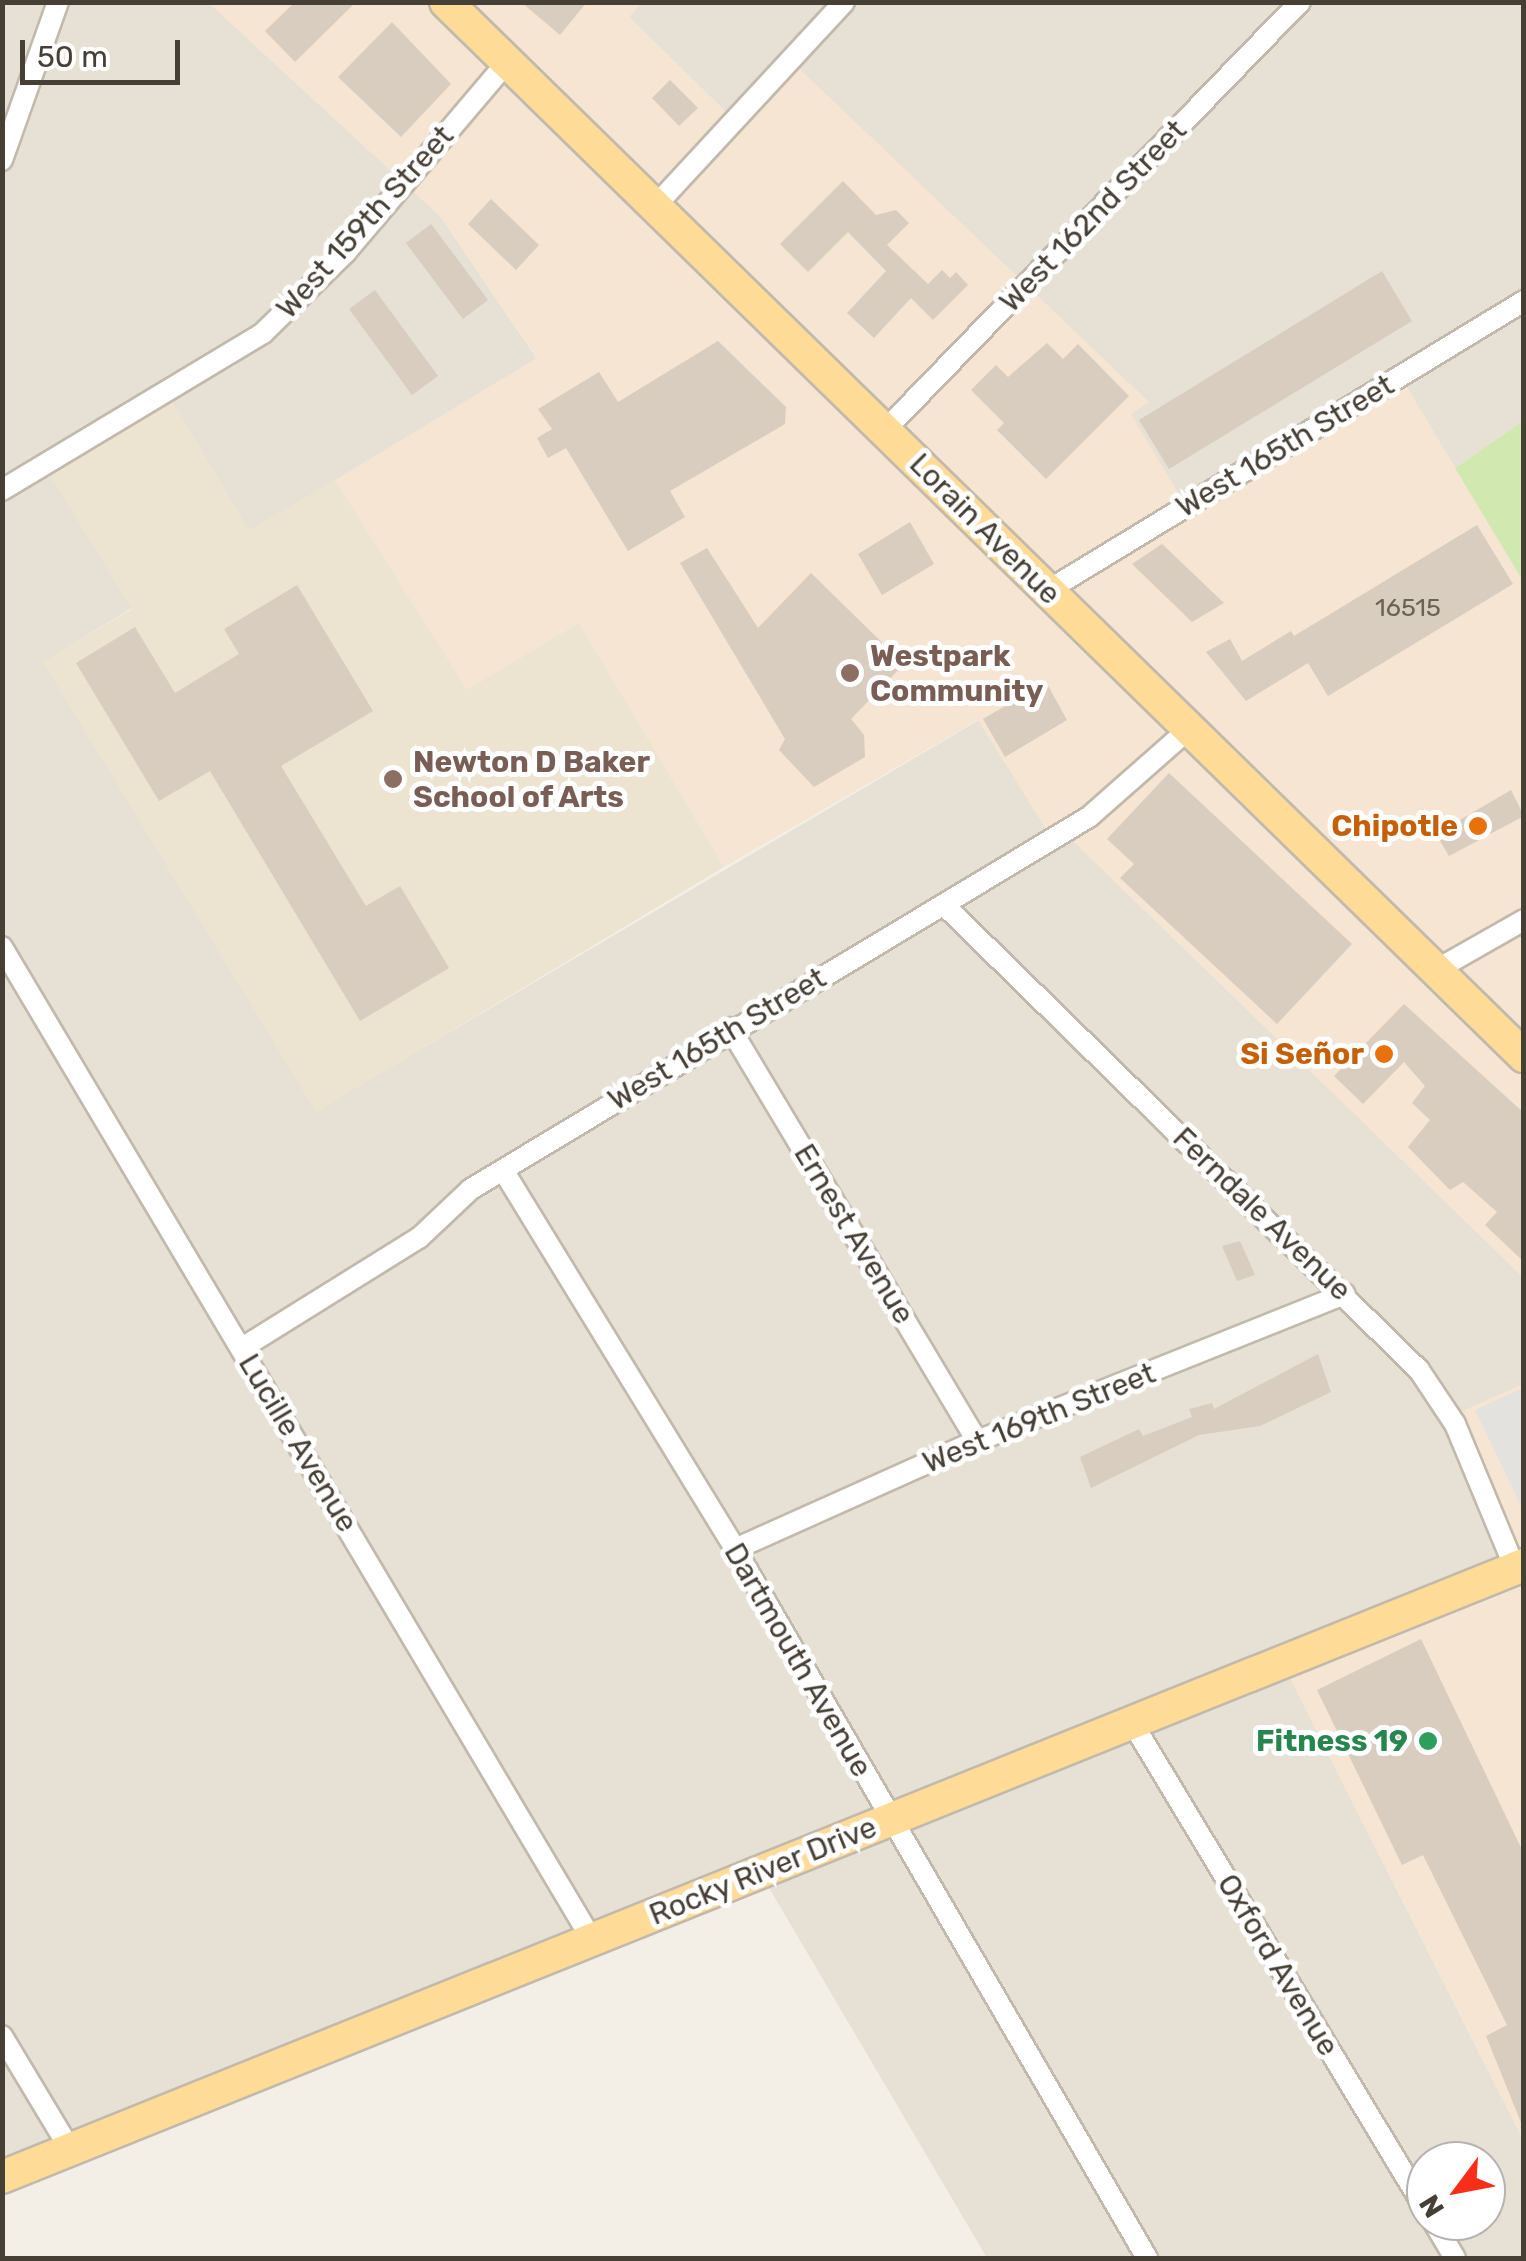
<!DOCTYPE html>
<html>
<head>
<meta charset="utf-8">
<style>
	body { margin:0 }
	#map { position:relative; width:1526px; height:2261px; overflow:hidden; background:#f3efe7; font-family:Rubik,sans-serif }
	div>[style] { position:absolute }
	.residential>* { inset:0; background:#e7e1d5 }
	.commercial>* { inset:0; background:#f5e5d2 }
	.education>* { inset:0; background:#ede3d1 }
	.green>* { inset:0; background:#d1e8b0 }
	.parking>* { inset:0; background:#e4e2df }
	.building>* { inset:0; background:#d8cdbf }
	.roads { filter:drop-shadow(2px 0 #c2b9ac) drop-shadow(-2px 0 #c2b9ac) drop-shadow(0 2px #c2b9ac) drop-shadow(0 -2px #c2b9ac) }
	.street>* { height:20px; margin:-10px; padding:0 10px; transform-origin:10px; border-radius:10px; background:#fff }
	.primary>* { height:32px; margin:-16px; padding:0 16px; transform-origin:16px; border-radius:16px; background:#fedb96 }
	.dots>* { width:28px; height:28px; translate:-50% -50%; box-sizing:border-box; border:5px solid #fff; border-radius:50% }
	span { translate:-50% -50%; white-space:nowrap; text-align:center; line-height:1.15; -webkit-text-stroke:10px #fff; paint-order:stroke }
	.number-label { font-size:25px; color:#6a6258 }
	.number-label span { -webkit-text-stroke-width:0 }
	.street-label { font-size:30px; color:#463f36 }
	.education-label { font-size:30px; color:#785e54; font-weight:700 }
	.left { translate:0 -50%; text-align:left }
	.food-label { font-size:30px; color:#c56008; font-weight:700 }
	.right { translate:-100% -50%; text-align:right }
	.leisure-label { font-size:30px; color:#27864d; font-weight:700 }
	.frame { position:absolute; inset:0; border:5px solid #463f36; pointer-events:none }
	.north { position:absolute; left:1406px; top:2141px; width:100px; height:100px; box-sizing:border-box; background:#fff; border:2px solid #b5b2af; border-radius:50%; rotate:238deg; font-size:28px; font-weight:700; line-height:40px; text-align:center; color:#463f36 }
	.north::after { content:''; display:block; margin:auto; width:35px; height:45px; background:#f92e18; clip-path:polygon(50% 0,100% 100%,50% 72%,0 100%) }
	.scale { position:absolute; left:20px; top:40px; width:160px; height:45px; box-sizing:border-box; border:5px solid #463f36; border-top:0; padding-left:12px; font-size:30px; line-height:35px; white-space:nowrap; color:#463f36; -webkit-text-stroke:8px #fff; paint-order:stroke }
</style>
</head>
<body>
<div id="map">
	<div class="residential">
		<div style="clip-path:polygon(641px 2px,1523px 3px,1523px 421px,1455px 468px,1404px 382px,1189px 511px,1130px 414px,1148px 401px,729px 115px,629px 17px)"></div>
		<div style="clip-path:polygon(3px 3px,209px 3px,440px 216px,537px 359px,44px 662px,316px 1111px,979px 720px,1048px 832px,1068px 836px,1523px 1277px,1523px 1384px,1458px 1414px,1518px 1559px,3px 2168px)"></div>
		<div style="clip-path:polygon(evenodd,1288px 1674px,1523px 2140px,1523px 2258px,987px 2258px,765px 1881px,1288px 1674px,1426px 2161px,1486px 2161px,1486px 2221px,1426px 2221px,1426px 2161px)"></div>
	</div>
	<div class="commercial">
		<div style="clip-path:polygon(209px 3px,641px 3px,629px 17px,729px 115px,785px 55px,1149px 402px,1131px 414px,1189px 511px,1404px 382px,1523px 581px,1523px 1277px,1068px 836px,1095px 802px,1048px 832px,978px 720px,724px 867px,579px 623px,467px 691px,335px 480px,537px 358px,440px 216px)"></div>
		<div style="clip-path:polygon(1523px 1384px,1523px 1557px,1518px 1559px,1458px 1413px)"></div>
		<div style="clip-path:polygon(1523px 1565px,1523px 2140px,1281px 1660px)"></div>
	</div>
	<div class="education">
		<div style="clip-path:polygon(171px 399px,249px 530px,335px 480px,467px 690px,579px 623px,724px 867px,316px 1112px,43px 662px,132px 609px,48px 472px)"></div>
	</div>
	<div class="green">
		<div style="clip-path:polygon(1523px 421px,1523px 581px,1455px 468px)"></div>
	</div>
	<div class="parking">
		<div style="clip-path:polygon(1523px 1388px,1523px 1510px,1475px 1410px)"></div>
	</div>
	<div class="building">
		<div style="clip-path:polygon(295px 2px,356px 2px,295px 62px,265px 31px)"></div>
		<div style="clip-path:polygon(521px 2px,587px 2px,560px 35px)"></div>
		<div style="clip-path:polygon(392px 22px,451px 84px,401px 137px,338px 77px)"></div>
		<div style="clip-path:polygon(670px 80px,698px 108px,679px 126px,652px 98px)"></div>
		<div style="clip-path:polygon(843px 181px,876px 215px,896px 210px,909px 223px,887px 245px,928px 284px,942px 270px,950px 278px,956px 272px,968px 285px,933px 320px,911px 298px,874px 338px,847px 313px,886px 271px,848px 232px,808px 272px,780px 244px)"></div>
		<div style="clip-path:polygon(491px 199px,539px 245px,516px 270px,468px 224px)"></div>
		<div style="clip-path:polygon(431px 224px,488px 300px,463px 319px,406px 243px)"></div>
		<div style="clip-path:polygon(1382px 271px,1412px 321px,1169px 469px,1139px 420px)"></div>
		<div style="clip-path:polygon(375px 290px,438px 376px,412px 395px,349px 309px)"></div>
		<div style="clip-path:polygon(718px 341px,786px 407px,785px 424px,670px 491px,685px 517px,628px 551px,566px 448px,548px 458px,537px 438px,552px 429px,538px 409px,599px 372px,618px 402px)"></div>
		<div style="clip-path:polygon(1047px 343px,1063px 359px,1078px 344px,1129px 396px,1046px 479px,997px 430px,1004px 423px,971px 390px,996px 365px,1008px 377px)"></div>
		<div style="clip-path:polygon(910px 522px,934px 564px,882px 595px,858px 554px)"></div>
		<div style="clip-path:polygon(1477px 525px,1513px 584px,1328px 696px,1308px 663px,1246px 701px,1206px 652px,1230px 639px,1242px 661px,1291px 631px,1294px 636px)"></div>
		<div style="clip-path:polygon(1162px 544px,1224px 603px,1192px 622px,1132px 564px)"></div>
		<div style="clip-path:polygon(707px 548px,758px 628px,811px 573px,904px 664px,851px 719px,864px 735px,865px 757px,814px 787px,779px 750px,785px 739px,680px 563px)"></div>
		<div style="clip-path:polygon(297px 585px,373px 711px,281px 766px,366px 906px,400px 886px,449px 968px,360px 1021px,210px 771px,159px 801px,76px 663px,135px 627px,175px 693px,239px 654px,224px 629px)"></div>
		<div style="clip-path:polygon(1046px 682px,1067px 720px,1005px 757px,983px 719px)"></div>
		<div style="clip-path:polygon(1169px 773px,1352px 944px,1277px 1024px,1120px 878px,1134px 864px,1107px 839px)"></div>
		<div style="clip-path:polygon(1511px 790px,1524px 816px,1449px 856px,1436px 834px)"></div>
		<div style="clip-path:polygon(1404px 1004px,1524px 1113px,1524px 1262px,1485px 1225px,1497px 1212px,1463px 1182px,1450px 1190px,1408px 1147px,1430px 1120px,1412px 1103px,1425px 1086px,1404px 1062px,1363px 1104px,1334px 1076px)"></div>
		<div style="clip-path:polygon(1240px 1241px,1255px 1275px,1237px 1281px,1222px 1246px)"></div>
		<div style="clip-path:polygon(1318px 1354px,1331px 1392px,1260px 1426px,1199px 1435px,1091px 1488px,1080px 1457px,1139px 1429px,1143px 1436px,1192px 1417px,1189px 1409px,1212px 1403px,1214px 1409px)"></div>
		<div style="clip-path:polygon(1421px 1639px,1524px 1854px,1524px 2130px,1486px 2036px,1507px 2025px,1423px 1855px,1402px 1865px,1317px 1690px)"></div>
	</div>
	<div class="roads">
		<div class="street">
			<div style="left:2px;top:160px;width:168px;rotate:-70.5deg"></div>
			<div style="left:658px;top:203px;width:274px;rotate:-47.2deg"></div>
			<div style="left:886px;top:429px;width:595px;rotate:-45.89deg"></div>
			<div style="left:2px;top:490px;width:305px;rotate:-31deg"></div>
			<div style="left:263px;top:333px;width:116px;rotate:-44.3deg"></div>
			<div style="left:346px;top:252px;width:250px;rotate:-49.7deg"></div>
			<div style="left:1047px;top:591px;width:558px;rotate:-31.3deg"></div>
			<div style="left:945px;top:906px;width:663px;rotate:44.39deg"></div>
			<div style="left:1419px;top:1370px;width:65px;rotate:56.3deg"></div>
			<div style="left:1455px;top:1424px;width:156px;rotate:67.4deg"></div>
			<div style="left:2px;top:947px;width:1155px;rotate:59.28deg"></div>
			<div style="left:1436px;top:970px;width:101px;rotate:-29.6deg"></div>
			<div style="left:730px;top:1028px;width:481px;rotate:59.1deg"></div>
			<div style="left:503px;top:1170px;width:444px;rotate:58.5deg"></div>
			<div style="left:735px;top:1549px;width:820px;rotate:59.84deg"></div>
			<div style="left:242px;top:1348px;width:208px;rotate:-31.9deg"></div>
			<div style="left:419px;top:1238px;width:71px;rotate:-43.3deg"></div>
			<div style="left:471px;top:1189px;width:721px;rotate:-31.05deg"></div>
			<div style="left:1089px;top:817px;width:136px;rotate:-41.4deg"></div>
			<div style="left:735px;top:1549px;width:265px;rotate:-24.1deg"></div>
			<div style="left:977px;top:1441px;width:396px;rotate:-21.8deg"></div>
			<div style="left:1130px;top:1719px;width:573px;rotate:58.92deg"></div>
			<div style="left:2px;top:2036px;width:132px;rotate:59deg"></div>
			<div style="left:1433px;top:2221px;width:43px;rotate:59.3deg"></div>
		</div>
		<div class="primary">
			<div style="left:446px;top:2px;width:1508px;rotate:44.36deg"></div>
			<div style="left:2px;top:2177px;width:1640px;rotate:-21.91deg"></div>
		</div>
	</div>
	<div class="dots">
		<div style="left:850px;top:673px;background:#8d6e63"></div>
		<div style="left:393px;top:779px;background:#8d6e63"></div>
		<div style="left:1478px;top:826px;background:#e8710a"></div>
		<div style="left:1384px;top:1054px;background:#e8710a"></div>
		<div style="left:1428px;top:1741px;background:#2e9e5b"></div>
	</div>
	<div class="number-label">
		<span style="left:1408px;top:608px">16515</span>
	</div>
	<div class="street-label">
		<span style="left:1093px;top:216px;rotate:-46deg">West 162nd Street</span>
		<span style="left:365px;top:222px;rotate:-48deg">West 159th Street</span>
		<span style="left:1285px;top:446px;rotate:-31deg">West 165th Street</span>
		<span style="left:985px;top:529px;rotate:45deg">Lorain Avenue</span>
		<span style="left:717px;top:1039px;rotate:-31deg">West 165th Street</span>
		<span style="left:1262px;top:1214px;rotate:44deg">Ferndale Avenue</span>
		<span style="left:854px;top:1234px;rotate:59deg">Ernest Avenue</span>
		<span style="left:1039px;top:1418px;rotate:-22deg">West 169th Street</span>
		<span style="left:298px;top:1443px;rotate:59deg">Lucille Avenue</span>
		<span style="left:798px;top:1660px;rotate:60deg">Dartmouth Avenue</span>
		<span style="left:763px;top:1871px;rotate:-22deg">Rocky River Drive</span>
		<span style="left:1278px;top:1965px;rotate:59deg">Oxford Avenue</span>
	</div>
	<div class="education-label">
		<span class="left" style="left:870px;top:673px">Westpark<br>Community</span>
		<span class="left" style="left:413px;top:779px">Newton D Baker<br>School of Arts</span>
	</div>
	<div class="food-label">
		<span class="right" style="left:1458px;top:826px">Chipotle</span>
		<span class="right" style="left:1364px;top:1054px">Si Señor</span>
	</div>
	<div class="leisure-label">
		<span class="right" style="left:1408px;top:1741px">Fitness 19</span>
	</div>
	<div class="frame"></div>
	<div class="north">N</div>
	<div class="scale">50 m</div>
</div>
</body>
</html>
